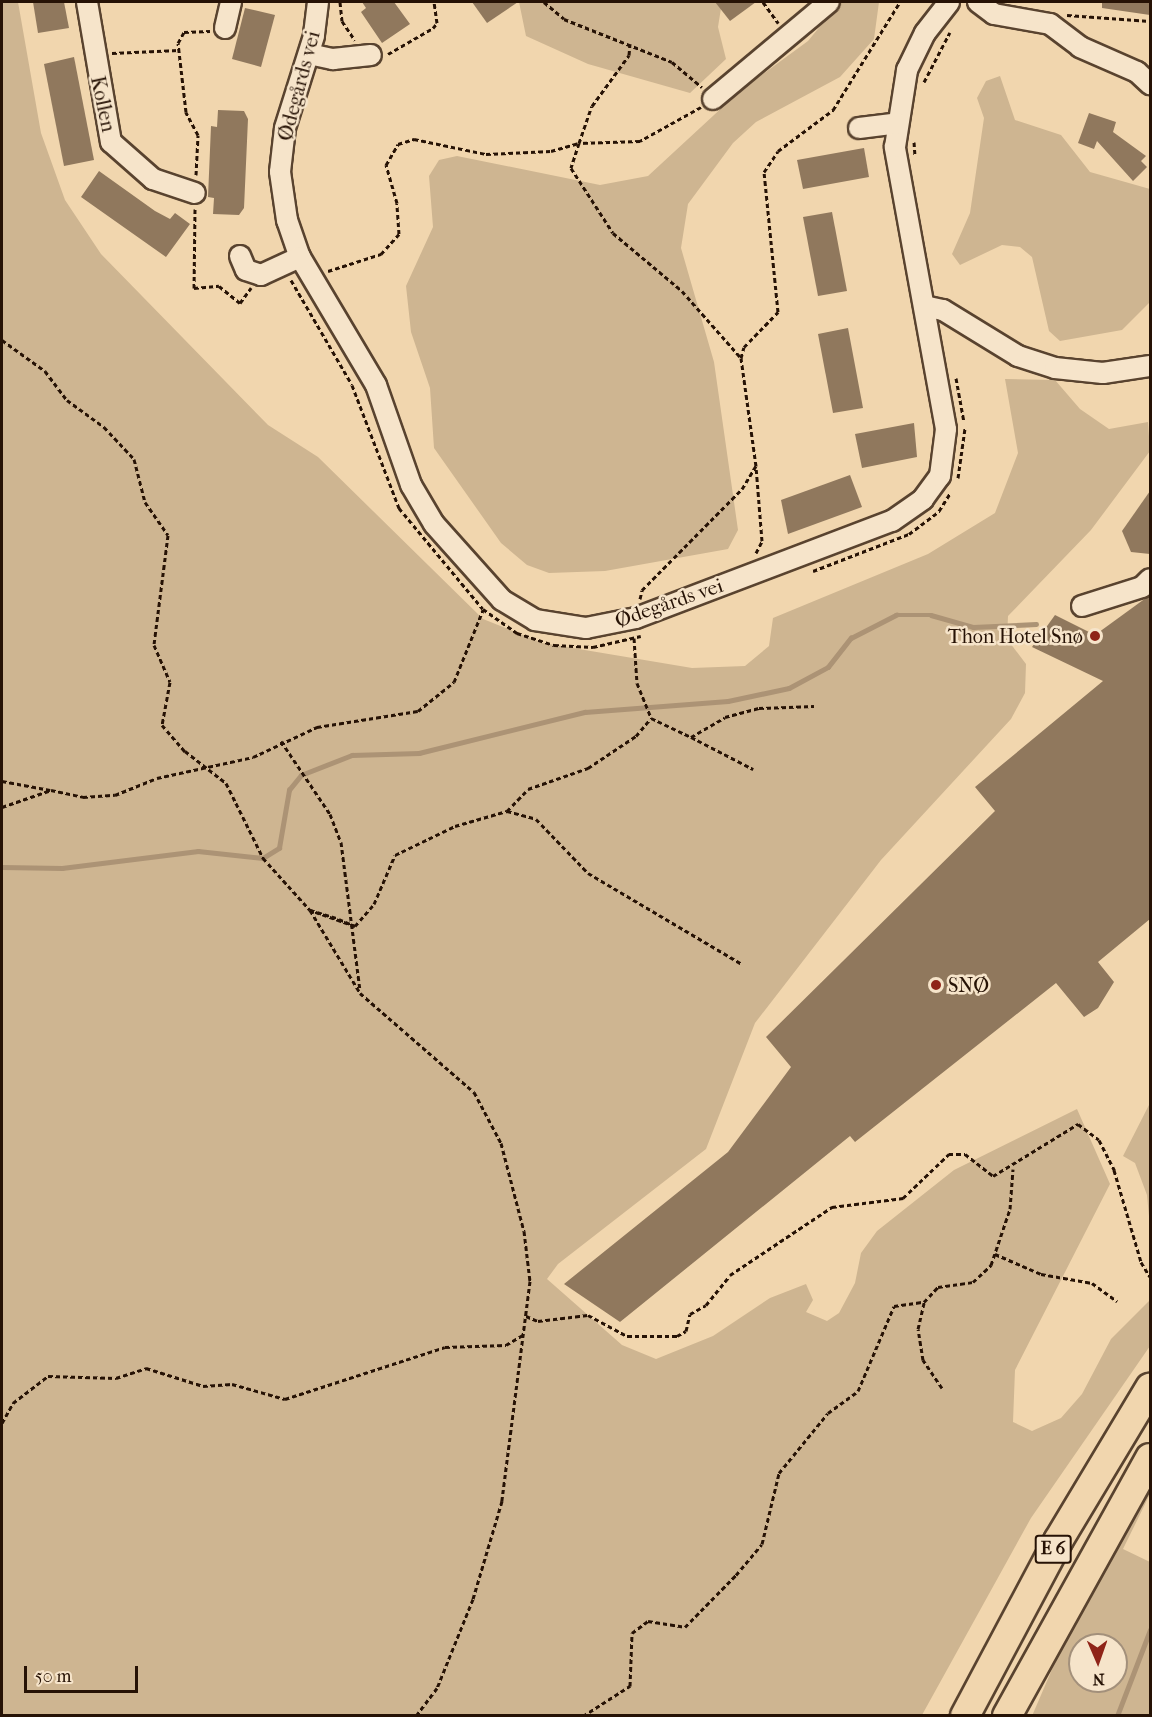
<!DOCTYPE html>
<html>
<head>
<meta charset="utf-8">
<style>
	body { margin:0 }
	#map { position:relative; width:1152px; height:1717px; overflow:hidden; background:#f1d6ae; font-family:"IM FELL French Canon",serif }
	div>[style] { position:absolute }
	.green>* { inset:0; background:#ceb591 }
	.stream>* { height:4.5px; margin:-2.25px; padding:0 2.25px; transform-origin:2.25px; border-radius:2.25px; background:#ac9375 }
	.building>* { inset:0; background:#90785d }
	.path>* { height:3px; margin-top:-1.5px; transform-origin:0; background:repeating-linear-gradient(90deg,#261205 0 4.5px,transparent 0 7.5px) }
	.roads { filter:drop-shadow(2px 0 #59432f) drop-shadow(-2px 0 #59432f) drop-shadow(0 2px #59432f) drop-shadow(0 -2px #59432f) }
	.minor>* { height:20px; margin:-10px; padding:0 10px; transform-origin:10px; border-radius:10px; background:#f6e4ca }
	.highway>* { height:28px; margin:-14px; padding:0 14px; transform-origin:14px; border-radius:14px; background:#f1d6ae }
	.dots>* { width:16px; height:16px; translate:-50% -50%; box-sizing:border-box; border:3px solid #f6e4ca; border-radius:50% }
	span { translate:-50% -50%; white-space:nowrap; text-align:center; line-height:1.15; -webkit-text-stroke:5px #f6e4ca; paint-order:stroke }
	.shield-label span { padding:2px 4px; background:#f6e4ca; border:2px solid; border-radius:4px; -webkit-text-stroke-width:0 }
	.shield-label { font-size:18px; color:#261205; font-weight:700 }
	.street-label { font-size:20px; color:#261205 }
	.poi-label { font-size:20px; color:#261205 }
	.right { translate:-100% -50%; text-align:right }
	.left { translate:0 -50%; text-align:left }
	.frame { position:absolute; inset:0; border:3px solid #261205; pointer-events:none }
	.north { position:absolute; left:1068px; top:1633px; width:60px; height:60px; box-sizing:border-box; background:#f6e4ca; border:2px solid #a3907b; border-radius:50%; rotate:178deg; font-size:16px; font-weight:700; line-height:24px; text-align:center; color:#261205 }
	.north::after { content:''; display:block; margin:auto; width:21px; height:27px; background:#8f2418; clip-path:polygon(50% 0,100% 100%,50% 72%,0 100%) }
	.scale { position:absolute; left:24px; top:1666px; width:114px; height:27px; box-sizing:border-box; border:3px solid #261205; border-top:0; padding-left:8px; font-size:18px; line-height:21px; white-space:nowrap; color:#261205; -webkit-text-stroke:4px #f6e4ca; paint-order:stroke }
</style>
</head>
<body>
<div id="map">
	<div class="green">
		<div style="clip-path:polygon(2px 2px,18px 2px,41px 133px,65px 200px,101px 254px,268px 425px,318px 457px,483px 619px,543px 643px,692px 668px,745px 666px,769px 646px,773px 618px,928px 554px,995px 513px,1018px 453px,1005px 379px,1055px 380px,1080px 409px,1109px 429px,1148px 422px,1150px 451px,1091px 530px,1008px 616px,1007px 639px,1026px 664px,1025px 693px,1011px 719px,881px 860px,755px 1023px,706px 1149px,558px 1264px,547px 1279px,622px 1345px,656px 1359px,713px 1336px,770px 1298px,806px 1284px,813px 1300px,806px 1312px,827px 1321px,839px 1313px,855px 1283px,861px 1253px,877px 1231px,954px 1170px,1077px 1109px,1110px 1184px,1015px 1370px,1013px 1422px,1032px 1431px,1061px 1418px,1082px 1394px,1111px 1339px,1150px 1300px,1150px 1346px,1031px 1518px,922px 1715px,2px 1715px)"></div>
		<div style="clip-path:polygon(519px 2px,722px 2px,718px 27px,726px 59px,690px 93px,588px 64px,526px 36px)"></div>
		<div style="clip-path:polygon(840px 2px,879px 2px,874px 39px,840px 77px,756px 122px,733px 143px,688px 204px,681px 248px,714px 362px,738px 530px,728px 549px,605px 571px,549px 573px,527px 565px,501px 543px,434px 448px,430px 388px,411px 332px,406px 286px,433px 227px,429px 176px,439px 160px,457px 156px,600px 185px,648px 176px,740px 91px,808px 41px)"></div>
		<div style="clip-path:polygon(1000px 76px,1015px 120px,1061px 135px,1090px 172px,1150px 189px,1150px 302px,1122px 330px,1060px 341px,1049px 331px,1032px 257px,1020px 247px,1002px 245px,960px 265px,952px 254px,970px 213px,984px 118px,977px 98px,986px 81px)"></div>
		<div style="clip-path:polygon(1150px 1103px,1150px 1227px,1147px 1195px,1135px 1163px,1123px 1156px)"></div>
		<div style="clip-path:polygon(evenodd,1150px 1441px,1150px 1494px,1123px 1549px,1150px 1562px,1150px 1715px,1032px 1716px,1150px 1441px,1080px 1645px,1116px 1645px,1116px 1681px,1080px 1681px,1080px 1645px)"></div>
	</div>
	<div class="stream">
		<div style="left:2px;top:867px;width:60px;rotate:1deg"></div>
		<div style="left:62px;top:868px;width:137px;rotate:-7.1deg"></div>
		<div style="left:198px;top:851px;width:65px;rotate:6.1deg"></div>
		<div style="left:263px;top:858px;width:19px;rotate:-32deg"></div>
		<div style="left:279px;top:848px;width:59px;rotate:-80.2deg"></div>
		<div style="left:289px;top:790px;width:19px;rotate:-51deg"></div>
		<div style="left:301px;top:775px;width:55px;rotate:-21.4deg"></div>
		<div style="left:352px;top:755px;width:67px;rotate:-1.7deg"></div>
		<div style="left:419px;top:753px;width:171px;rotate:-13.9deg"></div>
		<div style="left:585px;top:712px;width:143px;rotate:-4.4deg"></div>
		<div style="left:728px;top:701px;width:62px;rotate:-12deg"></div>
		<div style="left:789px;top:688px;width:44px;rotate:-28.3deg"></div>
		<div style="left:828px;top:667px;width:37px;rotate:-52deg"></div>
		<div style="left:851px;top:638px;width:51px;rotate:-27.1deg"></div>
		<div style="left:896px;top:615px;width:35px"></div>
		<div style="left:931px;top:615px;width:44px;rotate:15.9deg"></div>
		<div style="left:973px;top:627px;width:63px;rotate:-2.7deg"></div>
		<div style="left:1117px;top:1716px;width:92px;rotate:-69deg"></div>
	</div>
	<div class="building">
		<div style="clip-path:polygon(33px 2px,64px 2px,69px 28px,38px 33px)"></div>
		<div style="clip-path:polygon(362px 2px,394px 2px,410px 24px,382px 43px,361px 12px,366px 8px)"></div>
		<div style="clip-path:polygon(472px 2px,518px 2px,487px 23px)"></div>
		<div style="clip-path:polygon(715px 2px,756px 2px,730px 21px)"></div>
		<div style="clip-path:polygon(1102px 2px,1150px 2px,1150px 15px,1102px 8px)"></div>
		<div style="clip-path:polygon(245px 8px,275px 15px,261px 67px,232px 59px)"></div>
		<div style="clip-path:polygon(74px 57px,94px 160px,64px 166px,44px 64px)"></div>
		<div style="clip-path:polygon(218px 110px,244px 111px,248px 119px,244px 208px,239px 215px,213px 214px,214px 198px,208px 197px,211px 126px,217px 127px)"></div>
		<div style="clip-path:polygon(1089px 113px,1116px 122px,1113px 132px,1146px 156px,1141px 161px,1147px 167px,1133px 181px,1097px 141px,1094px 149px,1078px 143px)"></div>
		<div style="clip-path:polygon(864px 148px,869px 177px,803px 189px,797px 160px)"></div>
		<div style="clip-path:polygon(99px 171px,155px 211px,170px 219px,175px 213px,190px 224px,166px 257px,81px 197px)"></div>
		<div style="clip-path:polygon(832px 212px,847px 291px,818px 296px,803px 217px)"></div>
		<div style="clip-path:polygon(848px 328px,863px 408px,833px 413px,818px 334px)"></div>
		<div style="clip-path:polygon(914px 423px,917px 457px,862px 468px,855px 434px)"></div>
		<div style="clip-path:polygon(850px 475px,862px 507px,788px 534px,781px 500px)"></div>
		<div style="clip-path:polygon(1150px 491px,1150px 554px,1131px 552px,1122px 531px)"></div>
		<div style="clip-path:polygon(1150px 595px,1150px 919px,1098px 962px,1114px 982px,1098px 1008px,1084px 1017px,1056px 983px,855px 1142px,850px 1136px,620px 1322px,564px 1284px,728px 1152px,791px 1067px,766px 1037px,995px 811px,975px 787px,1103px 681px,1032px 647px,1055px 615px,1095px 635px)"></div>
	</div>
	<div class="path">
		<div style="left:340px;top:2px;width:19px;rotate:84deg"></div>
		<div style="left:342px;top:21px;width:23px;rotate:56deg"></div>
		<div style="left:544px;top:2px;width:26px;rotate:40deg"></div>
		<div style="left:564px;top:19px;width:116px;rotate:21.7deg"></div>
		<div style="left:672px;top:62px;width:39px;rotate:40deg"></div>
		<div style="left:763px;top:2px;width:26px;rotate:54deg"></div>
		<div style="left:1067px;top:15px;width:83px;rotate:4.1deg"></div>
		<div style="left:112px;top:53px;width:67px;rotate:-2.6deg"></div>
		<div style="left:388px;top:54px;width:52px;rotate:-30deg"></div>
		<div style="left:433px;top:28px;width:6px;rotate:-51deg"></div>
		<div style="left:437px;top:23px;width:21px;rotate:-98deg"></div>
		<div style="left:924px;top:82px;width:56px;rotate:-62.5deg"></div>
		<div style="left:701px;top:107px;width:70px;rotate:150.9deg"></div>
		<div style="left:640px;top:141px;width:61px;rotate:178.1deg"></div>
		<div style="left:579px;top:143px;width:26px;rotate:108deg"></div>
		<div style="left:571px;top:168px;width:77px;rotate:57.1deg"></div>
		<div style="left:613px;top:233px;width:90px;rotate:40deg"></div>
		<div style="left:682px;top:291px;width:89px;rotate:48.6deg"></div>
		<div style="left:914px;top:142px;width:14px;rotate:86deg"></div>
		<div style="left:196px;top:175px;width:40px;rotate:-87.1deg"></div>
		<div style="left:198px;top:135px;width:26px;rotate:-118deg"></div>
		<div style="left:186px;top:112px;width:69px;rotate:-96.6deg"></div>
		<div style="left:178px;top:43px;width:13px;rotate:-61deg"></div>
		<div style="left:184px;top:32px;width:26px;rotate:-2deg"></div>
		<div style="left:195px;top:209px;width:79px;rotate:90.7deg"></div>
		<div style="left:194px;top:288px;width:25px;rotate:-5deg"></div>
		<div style="left:219px;top:286px;width:27px;rotate:39deg"></div>
		<div style="left:240px;top:303px;width:19px;rotate:-54deg"></div>
		<div style="left:328px;top:271px;width:56px;rotate:-17.8deg"></div>
		<div style="left:381px;top:254px;width:27px;rotate:-48deg"></div>
		<div style="left:399px;top:234px;width:31px;rotate:-94deg"></div>
		<div style="left:397px;top:203px;width:40px;rotate:-106deg"></div>
		<div style="left:386px;top:165px;width:24px;rotate:-60deg"></div>
		<div style="left:398px;top:144px;width:17px;rotate:-17deg"></div>
		<div style="left:414px;top:139px;width:74px;rotate:11.8deg"></div>
		<div style="left:486px;top:154px;width:65px;rotate:-2.6deg"></div>
		<div style="left:551px;top:151px;width:29px;rotate:-16deg"></div>
		<div style="left:579px;top:143px;width:39px;rotate:-71deg"></div>
		<div style="left:592px;top:106px;width:63px;rotate:-54deg"></div>
		<div style="left:629px;top:55px;width:11px;rotate:-85deg"></div>
		<div style="left:291px;top:280px;width:121px;rotate:59.8deg"></div>
		<div style="left:352px;top:385px;width:132px;rotate:69.1deg"></div>
		<div style="left:399px;top:508px;width:131px;rotate:50.3deg"></div>
		<div style="left:483px;top:609px;width:42px;rotate:35.2deg"></div>
		<div style="left:517px;top:633px;width:39px;rotate:18deg"></div>
		<div style="left:554px;top:645px;width:39px;rotate:3deg"></div>
		<div style="left:593px;top:647px;width:49px;rotate:-12.9deg"></div>
		<div style="left:2px;top:340px;width:53px;rotate:35.8deg"></div>
		<div style="left:45px;top:371px;width:36px;rotate:53deg"></div>
		<div style="left:67px;top:400px;width:46px;rotate:36.1deg"></div>
		<div style="left:104px;top:427px;width:44px;rotate:46.8deg"></div>
		<div style="left:134px;top:459px;width:44px;rotate:75.7deg"></div>
		<div style="left:145px;top:502px;width:40px;rotate:55.1deg"></div>
		<div style="left:168px;top:535px;width:111px;rotate:97.3deg"></div>
		<div style="left:154px;top:645px;width:40px;rotate:66.6deg"></div>
		<div style="left:170px;top:682px;width:44px;rotate:100.5deg"></div>
		<div style="left:162px;top:725px;width:35px;rotate:49deg"></div>
		<div style="left:185px;top:751px;width:52px;rotate:38deg"></div>
		<div style="left:226px;top:783px;width:84px;rotate:63.7deg"></div>
		<div style="left:263px;top:858px;width:70px;rotate:47.9deg"></div>
		<div style="left:310px;top:910px;width:97px;rotate:58.9deg"></div>
		<div style="left:360px;top:993px;width:151px;rotate:41deg"></div>
		<div style="left:474px;top:1092px;width:58px;rotate:62.1deg"></div>
		<div style="left:501px;top:1143px;width:91px;rotate:75.4deg"></div>
		<div style="left:524px;top:1231px;width:50px;rotate:83.2deg"></div>
		<div style="left:530px;top:1281px;width:222px;rotate:97.3deg"></div>
		<div style="left:502px;top:1501px;width:102px;rotate:106.5deg"></div>
		<div style="left:473px;top:1599px;width:96px;rotate:112deg"></div>
		<div style="left:437px;top:1688px;width:35px;rotate:127deg"></div>
		<div style="left:956px;top:378px;width:45px;rotate:79.7deg"></div>
		<div style="left:958px;top:478px;width:50px;rotate:-82deg"></div>
		<div style="left:756px;top:553px;width:13px;rotate:-63deg"></div>
		<div style="left:762px;top:541px;width:75px;rotate:-94.6deg"></div>
		<div style="left:756px;top:466px;width:109px;rotate:-97.9deg"></div>
		<div style="left:741px;top:358px;width:11px;rotate:-75deg"></div>
		<div style="left:744px;top:347px;width:49px;rotate:-45.8deg"></div>
		<div style="left:778px;top:312px;width:141px;rotate:-95.7deg"></div>
		<div style="left:764px;top:172px;width:25px;rotate:-56deg"></div>
		<div style="left:778px;top:151px;width:69px;rotate:-36.7deg"></div>
		<div style="left:833px;top:110px;width:127px;rotate:-58.2deg"></div>
		<div style="left:813px;top:571px;width:103px;rotate:-21.1deg"></div>
		<div style="left:909px;top:534px;width:38px;rotate:-37deg"></div>
		<div style="left:939px;top:511px;width:22px;rotate:-58deg"></div>
		<div style="left:640px;top:599px;width:9px;rotate:-77deg"></div>
		<div style="left:642px;top:590px;width:142px;rotate:-45.3deg"></div>
		<div style="left:742px;top:489px;width:27px;rotate:-59deg"></div>
		<div style="left:634px;top:638px;width:45px;rotate:86.2deg"></div>
		<div style="left:637px;top:683px;width:38px;rotate:68deg"></div>
		<div style="left:651px;top:718px;width:44px;rotate:25.4deg"></div>
		<div style="left:691px;top:737px;width:39px;rotate:-30deg"></div>
		<div style="left:725px;top:717px;width:35px;rotate:-15deg"></div>
		<div style="left:759px;top:708px;width:55px;rotate:-2.1deg"></div>
		<div style="left:691px;top:737px;width:70px;rotate:27.3deg"></div>
		<div style="left:281px;top:741px;width:88px;rotate:56.1deg"></div>
		<div style="left:330px;top:814px;width:30px;rotate:69deg"></div>
		<div style="left:341px;top:842px;width:149px;rotate:82.7deg"></div>
		<div style="left:2px;top:781px;width:49px;rotate:10.6deg"></div>
		<div style="left:2px;top:807px;width:52px;rotate:-19.1deg"></div>
		<div style="left:51px;top:790px;width:33px;rotate:12deg"></div>
		<div style="left:83px;top:797px;width:32px;rotate:-4deg"></div>
		<div style="left:115px;top:795px;width:45px;rotate:-22deg"></div>
		<div style="left:157px;top:778px;width:98px;rotate:-12.3deg"></div>
		<div style="left:253px;top:757px;width:71px;rotate:-25.1deg"></div>
		<div style="left:317px;top:727px;width:102px;rotate:-9deg"></div>
		<div style="left:418px;top:711px;width:46px;rotate:-38.9deg"></div>
		<div style="left:454px;top:682px;width:78px;rotate:-68.1deg"></div>
		<div style="left:507px;top:811px;width:30px;rotate:-46deg"></div>
		<div style="left:528px;top:789px;width:64px;rotate:-19.3deg"></div>
		<div style="left:588px;top:768px;width:58px;rotate:-33.7deg"></div>
		<div style="left:636px;top:736px;width:23px;rotate:-50deg"></div>
		<div style="left:355px;top:926px;width:48px;rotate:-160.4deg"></div>
		<div style="left:310px;top:910px;width:30px;rotate:17deg"></div>
		<div style="left:339px;top:919px;width:17px;rotate:24deg"></div>
		<div style="left:355px;top:926px;width:29px;rotate:-49deg"></div>
		<div style="left:374px;top:904px;width:53px;rotate:-66.8deg"></div>
		<div style="left:395px;top:855px;width:67px;rotate:-25.8deg"></div>
		<div style="left:455px;top:826px;width:54px;rotate:-16.1deg"></div>
		<div style="left:507px;top:811px;width:30px;rotate:15deg"></div>
		<div style="left:536px;top:819px;width:75px;rotate:46.1deg"></div>
		<div style="left:588px;top:873px;width:179px;rotate:30.6deg"></div>
		<div style="left:995px;top:1254px;width:50px;rotate:23.5deg"></div>
		<div style="left:1041px;top:1274px;width:52px;rotate:10deg"></div>
		<div style="left:1092px;top:1283px;width:31px;rotate:36deg"></div>
		<div style="left:526px;top:1316px;width:13px;rotate:23deg"></div>
		<div style="left:538px;top:1321px;width:50px;rotate:-6.8deg"></div>
		<div style="left:588px;top:1315px;width:44px;rotate:28.3deg"></div>
		<div style="left:627px;top:1336px;width:50px"></div>
		<div style="left:677px;top:1336px;width:10px;rotate:-29deg"></div>
		<div style="left:686px;top:1331px;width:17px;rotate:-77deg"></div>
		<div style="left:690px;top:1314px;width:18px;rotate:-29deg"></div>
		<div style="left:706px;top:1305px;width:38px;rotate:-51deg"></div>
		<div style="left:730px;top:1275px;width:123px;rotate:-33.7deg"></div>
		<div style="left:832px;top:1207px;width:72px;rotate:-7.2deg"></div>
		<div style="left:903px;top:1198px;width:64px;rotate:-43.7deg"></div>
		<div style="left:949px;top:1154px;width:16px"></div>
		<div style="left:965px;top:1154px;width:36px;rotate:38deg"></div>
		<div style="left:993px;top:1176px;width:100px;rotate:-31.5deg"></div>
		<div style="left:1078px;top:1124px;width:26px;rotate:37deg"></div>
		<div style="left:1099px;top:1140px;width:34px;rotate:63deg"></div>
		<div style="left:1114px;top:1170px;width:96px;rotate:73.6deg"></div>
		<div style="left:1141px;top:1262px;width:17px;rotate:59deg"></div>
		<div style="left:942px;top:1388px;width:34px;rotate:-124deg"></div>
		<div style="left:923px;top:1360px;width:31px;rotate:-99deg"></div>
		<div style="left:918px;top:1329px;width:28px;rotate:-77deg"></div>
		<div style="left:924px;top:1302px;width:21px;rotate:-47deg"></div>
		<div style="left:938px;top:1287px;width:35px;rotate:-8deg"></div>
		<div style="left:973px;top:1282px;width:25px;rotate:-43deg"></div>
		<div style="left:991px;top:1265px;width:59px;rotate:-71.3deg"></div>
		<div style="left:1010px;top:1209px;width:40px;rotate:-85.7deg"></div>
		<div style="left:2px;top:1423px;width:23px;rotate:-61deg"></div>
		<div style="left:13px;top:1403px;width:44px;rotate:-37.6deg"></div>
		<div style="left:48px;top:1376px;width:68px;rotate:1.7deg"></div>
		<div style="left:116px;top:1378px;width:32px;rotate:-18deg"></div>
		<div style="left:146px;top:1368px;width:60px;rotate:17.5deg"></div>
		<div style="left:203px;top:1386px;width:29px;rotate:-4deg"></div>
		<div style="left:232px;top:1384px;width:55px;rotate:15.8deg"></div>
		<div style="left:285px;top:1399px;width:168px;rotate:-18deg"></div>
		<div style="left:445px;top:1347px;width:61px;rotate:-1.9deg"></div>
		<div style="left:506px;top:1345px;width:21px;rotate:-31deg"></div>
		<div style="left:583px;top:1716px;width:56px;rotate:-32.6deg"></div>
		<div style="left:630px;top:1686px;width:53px;rotate:-87.8deg"></div>
		<div style="left:632px;top:1633px;width:20px;rotate:-37deg"></div>
		<div style="left:648px;top:1621px;width:37px;rotate:9deg"></div>
		<div style="left:685px;top:1627px;width:73px;rotate:-45.6deg"></div>
		<div style="left:736px;top:1575px;width:40px;rotate:-50deg"></div>
		<div style="left:762px;top:1544px;width:73px;rotate:-76.5deg"></div>
		<div style="left:779px;top:1473px;width:77px;rotate:-50.8deg"></div>
		<div style="left:828px;top:1413px;width:37px;rotate:-36deg"></div>
		<div style="left:858px;top:1391px;width:92px;rotate:-67deg"></div>
		<div style="left:894px;top:1306px;width:30px;rotate:-8deg"></div>
	</div>
	<div class="roads">
		<div class="minor">
			<div style="left:87px;top:2px;width:142px;rotate:80.3deg"></div>
			<div style="left:111px;top:142px;width:56px;rotate:41.4deg"></div>
			<div style="left:153px;top:179px;width:44px;rotate:18.4deg"></div>
			<div style="left:318px;top:2px;width:34px;rotate:97deg"></div>
			<div style="left:314px;top:36px;width:96px;rotate:107.5deg"></div>
			<div style="left:285px;top:128px;width:44px;rotate:96.5deg"></div>
			<div style="left:280px;top:172px;width:49px;rotate:81.7deg"></div>
			<div style="left:287px;top:220px;width:39px;rotate:71deg"></div>
			<div style="left:300px;top:257px;width:149px;rotate:59.3deg"></div>
			<div style="left:376px;top:385px;width:106px;rotate:70.7deg"></div>
			<div style="left:411px;top:485px;width:45px;rotate:59.5deg"></div>
			<div style="left:434px;top:524px;width:102px;rotate:48.2deg"></div>
			<div style="left:502px;top:600px;width:39px;rotate:31deg"></div>
			<div style="left:535px;top:620px;width:52px;rotate:8.9deg"></div>
			<div style="left:586px;top:628px;width:51px;rotate:-11.3deg"></div>
			<div style="left:636px;top:618px;width:274px;rotate:-20.8deg"></div>
			<div style="left:892px;top:521px;width:38px;rotate:-35deg"></div>
			<div style="left:923px;top:499px;width:29px;rotate:-54deg"></div>
			<div style="left:940px;top:476px;width:47px;rotate:-82.7deg"></div>
			<div style="left:946px;top:429px;width:287px;rotate:-100.3deg"></div>
			<div style="left:895px;top:147px;width:78px;rotate:-81.1deg"></div>
			<div style="left:907px;top:70px;width:41px;rotate:-64.1deg"></div>
			<div style="left:925px;top:33px;width:39px;rotate:-52deg"></div>
			<div style="left:978px;top:2px;width:20px;rotate:37deg"></div>
			<div style="left:994px;top:14px;width:57px;rotate:10.1deg"></div>
			<div style="left:1050px;top:24px;width:38px;rotate:37deg"></div>
			<div style="left:1080px;top:47px;width:62px;rotate:23.7deg"></div>
			<div style="left:1137px;top:72px;width:18px;rotate:43deg"></div>
			<div style="left:225px;top:28px;width:27px;rotate:-77deg"></div>
			<div style="left:309px;top:54px;width:25px;rotate:12deg"></div>
			<div style="left:333px;top:59px;width:38px;rotate:-6deg"></div>
			<div style="left:713px;top:99px;width:151px;rotate:-39.9deg"></div>
			<div style="left:859px;top:128px;width:38px;rotate:-7deg"></div>
			<div style="left:240px;top:256px;width:15px;rotate:67deg"></div>
			<div style="left:246px;top:270px;width:16px;rotate:18deg"></div>
			<div style="left:261px;top:275px;width:43px;rotate:-24.8deg"></div>
			<div style="left:924px;top:306px;width:19px;rotate:12deg"></div>
			<div style="left:943px;top:310px;width:88px;rotate:31.5deg"></div>
			<div style="left:1018px;top:356px;width:39px;rotate:18deg"></div>
			<div style="left:1055px;top:368px;width:48px;rotate:5.9deg"></div>
			<div style="left:1103px;top:373px;width:48px;rotate:-8.5deg"></div>
			<div style="left:1082px;top:606px;width:63px;rotate:-17.6deg"></div>
			<div style="left:1142px;top:587px;width:11px;rotate:-45deg"></div>
		</div>
		<div class="highway">
			<div style="left:965px;top:1716px;width:198px;rotate:-62deg"></div>
			<div style="left:1058px;top:1541px;width:179px;rotate:-59deg"></div>
			<div style="left:1007px;top:1716px;width:295px;rotate:-61deg"></div>
		</div>
	</div>
	<div class="dots">
		<div style="left:1095px;top:636px;background:#8f2418"></div>
		<div style="left:936px;top:985px;background:#8f2418"></div>
	</div>
	<div class="shield-label">
		<span style="left:1053px;top:1549px">E 6</span>
	</div>
	<div class="street-label">
		<span style="left:299px;top:86px;rotate:-75deg">Ødegårds vei</span>
		<span style="left:103px;top:104px;rotate:78deg">Kollen</span>
		<span style="left:669px;top:603px;rotate:-19deg">Ødegårds vei</span>
	</div>
	<div class="poi-label">
		<span class="right" style="left:1083px;top:636px">Thon Hotel Snø</span>
		<span class="left" style="left:948px;top:985px">SNØ</span>
	</div>
	<div class="frame"></div>
	<div class="north">N</div>
	<div class="scale">50 m</div>
</div>
</body>
</html>
